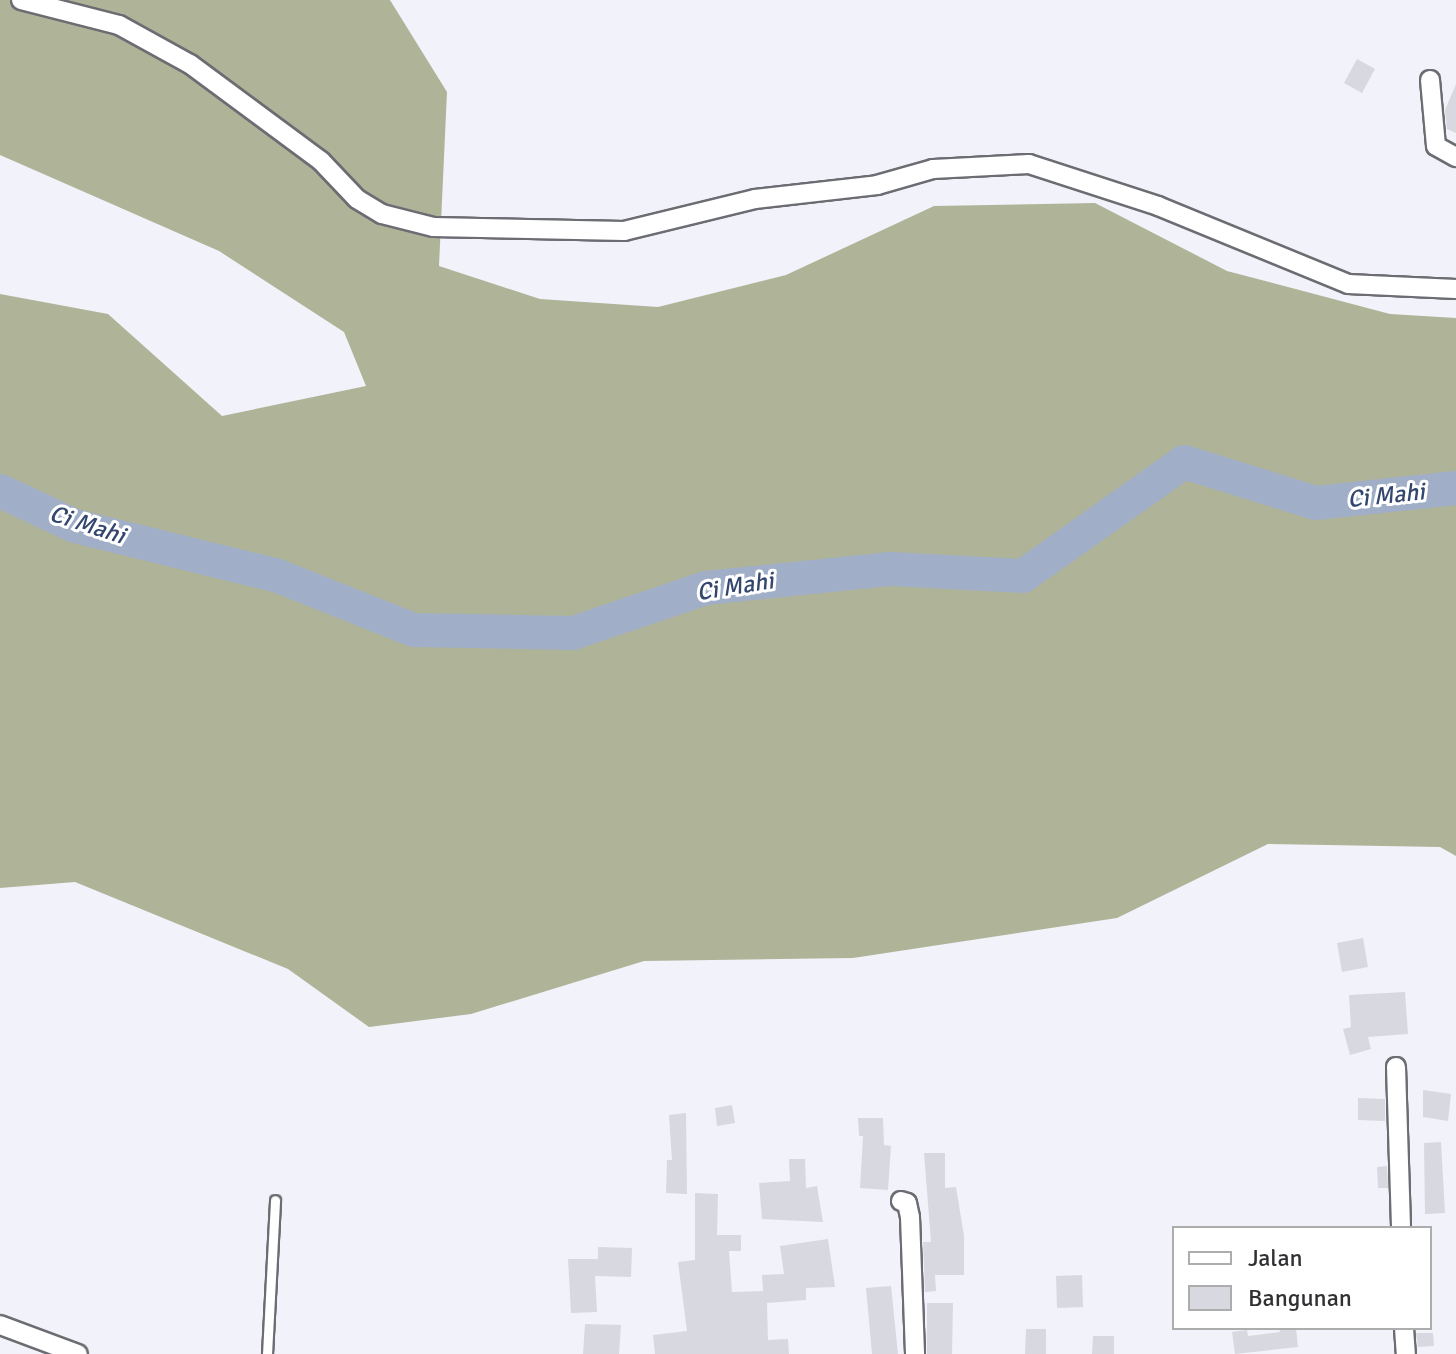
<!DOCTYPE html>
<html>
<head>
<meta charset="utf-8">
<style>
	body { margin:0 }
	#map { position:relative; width:1456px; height:1354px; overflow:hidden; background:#f2f2fa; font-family:Signika,sans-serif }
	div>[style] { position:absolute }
	.forest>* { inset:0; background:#afb498 }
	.river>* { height:34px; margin:-17px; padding:0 17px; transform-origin:17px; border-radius:17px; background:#a0aec7 }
	.building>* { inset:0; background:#d8d8e0 }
	.roads { filter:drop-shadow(2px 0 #6c6c73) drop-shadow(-2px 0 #6c6c73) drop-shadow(0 2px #6c6c73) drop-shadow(0 -2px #6c6c73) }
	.service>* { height:9px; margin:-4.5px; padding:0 4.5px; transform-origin:4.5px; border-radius:4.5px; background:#fff }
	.minor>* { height:18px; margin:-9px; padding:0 9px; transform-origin:9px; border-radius:9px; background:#fff }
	span { translate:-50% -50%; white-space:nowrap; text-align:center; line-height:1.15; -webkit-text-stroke:6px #fff; paint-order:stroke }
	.water-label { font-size:24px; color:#33466d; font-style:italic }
	.legend { position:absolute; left:1172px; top:1226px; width:260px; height:104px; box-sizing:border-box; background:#fff; border:2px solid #adadae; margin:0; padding:10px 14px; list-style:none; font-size:24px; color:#313134 }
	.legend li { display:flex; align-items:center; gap:16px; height:40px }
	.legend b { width:40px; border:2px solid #adadae }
</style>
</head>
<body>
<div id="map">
	<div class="forest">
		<div style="clip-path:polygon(0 0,390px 0,447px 92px,439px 266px,540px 299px,658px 307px,786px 275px,934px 206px,1095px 203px,1227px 271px,1390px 314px,1456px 318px,1456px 856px,1440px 847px,1268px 844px,1117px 918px,853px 958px,644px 961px,471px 1014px,369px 1027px,288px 969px,75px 882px,0 888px,0 294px,108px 314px,222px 416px,366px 386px,344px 332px,219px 251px,0 155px)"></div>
	</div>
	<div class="river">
		<div style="left:0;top:491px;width:83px;rotate:25deg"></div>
		<div style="left:75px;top:526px;width:209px;rotate:13.8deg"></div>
		<div style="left:278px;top:576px;width:146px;rotate:21.7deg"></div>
		<div style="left:414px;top:630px;width:159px;rotate:1.1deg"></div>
		<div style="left:573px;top:633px;width:140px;rotate:-18.7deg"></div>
		<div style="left:706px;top:588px;width:186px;rotate:-5.9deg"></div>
		<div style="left:891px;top:569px;width:132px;rotate:3deg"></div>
		<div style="left:1023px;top:576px;width:197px;rotate:-35.3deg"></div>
		<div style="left:1184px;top:462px;width:138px;rotate:17.3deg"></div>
		<div style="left:1316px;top:503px;width:141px;rotate:-6.1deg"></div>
	</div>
	<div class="building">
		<div style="clip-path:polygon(1357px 59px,1375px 69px,1362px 93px,1344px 83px)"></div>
		<div style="clip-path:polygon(1456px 84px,1456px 133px,1447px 129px,1445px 110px)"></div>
		<div style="clip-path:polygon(1363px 938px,1368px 967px,1342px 972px,1337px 943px)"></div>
		<div style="clip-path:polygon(1405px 992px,1408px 1034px,1368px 1037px,1371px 1049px,1350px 1055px,1343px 1029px,1351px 1027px,1349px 995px)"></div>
		<div style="clip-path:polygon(1423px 1090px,1451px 1094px,1448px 1121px,1423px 1117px)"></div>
		<div style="clip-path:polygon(1358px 1098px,1385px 1099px,1385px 1121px,1358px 1120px)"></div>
		<div style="clip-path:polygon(732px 1105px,735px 1123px,717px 1126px,715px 1108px)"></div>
		<div style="clip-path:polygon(686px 1113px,687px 1194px,666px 1193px,667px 1160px,672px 1160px,669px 1115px)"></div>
		<div style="clip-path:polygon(858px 1118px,883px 1118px,884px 1145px,891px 1146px,888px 1190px,860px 1188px,863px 1136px,859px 1136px)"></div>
		<div style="clip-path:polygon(1441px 1142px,1445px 1213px,1425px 1214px,1424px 1143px)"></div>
		<div style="clip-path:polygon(924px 1153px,945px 1153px,945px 1188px,956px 1187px,964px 1236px,964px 1275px,935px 1275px,936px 1291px,925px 1292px,923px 1242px,931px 1242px)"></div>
		<div style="clip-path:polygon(789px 1159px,805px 1159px,806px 1188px,817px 1186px,823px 1222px,762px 1219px,759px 1183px,790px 1181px)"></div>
		<div style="clip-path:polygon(1387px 1166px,1388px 1188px,1378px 1188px,1377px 1167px)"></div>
		<div style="clip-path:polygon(695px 1193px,718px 1194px,717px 1235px,741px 1235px,741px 1251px,729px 1251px,732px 1292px,763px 1291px,762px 1275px,784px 1274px,780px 1246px,828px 1239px,835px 1287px,806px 1288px,806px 1300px,767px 1303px,768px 1340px,788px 1339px,789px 1354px,655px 1354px,653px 1335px,687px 1331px,678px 1262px,695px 1260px)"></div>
		<div style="clip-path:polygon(598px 1247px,632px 1248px,631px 1277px,595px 1276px,597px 1312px,571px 1313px,568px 1259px,598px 1259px)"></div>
		<div style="clip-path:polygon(1082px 1275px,1083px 1307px,1057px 1308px,1056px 1276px)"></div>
		<div style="clip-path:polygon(891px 1286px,898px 1354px,872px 1354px,866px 1288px)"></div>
		<div style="clip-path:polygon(927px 1303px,953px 1303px,952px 1354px,927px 1354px)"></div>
		<div style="clip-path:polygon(585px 1324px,621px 1325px,619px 1354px,583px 1354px)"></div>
		<div style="clip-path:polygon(1279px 1328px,1296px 1328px,1298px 1347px,1235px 1354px,1232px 1332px,1247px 1330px,1248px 1336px,1280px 1332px)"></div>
		<div style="clip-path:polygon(1026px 1329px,1046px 1329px,1046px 1354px,1025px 1354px)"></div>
		<div style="clip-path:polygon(1416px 1333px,1433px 1333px,1434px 1346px,1418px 1347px)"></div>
		<div style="clip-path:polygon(1093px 1336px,1114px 1336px,1114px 1354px,1092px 1354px)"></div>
	</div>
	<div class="roads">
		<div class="service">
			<div style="left:267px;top:1354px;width:154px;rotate:-87deg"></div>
		</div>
		<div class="minor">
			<div style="left:21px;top:0;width:101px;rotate:14.3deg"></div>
			<div style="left:119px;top:25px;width:81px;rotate:28.8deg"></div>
			<div style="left:190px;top:64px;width:163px;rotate:36.5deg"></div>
			<div style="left:321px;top:161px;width:52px;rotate:46.5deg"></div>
			<div style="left:357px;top:199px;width:29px;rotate:31deg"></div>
			<div style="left:382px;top:214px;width:53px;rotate:14.3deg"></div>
			<div style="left:433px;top:227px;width:191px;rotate:1.2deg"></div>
			<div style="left:624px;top:231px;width:135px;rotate:-13.7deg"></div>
			<div style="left:755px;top:199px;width:123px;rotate:-6.5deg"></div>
			<div style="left:877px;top:185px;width:58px;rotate:-15.9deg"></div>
			<div style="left:933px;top:169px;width:96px;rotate:-3deg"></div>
			<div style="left:1029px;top:164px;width:136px;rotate:18deg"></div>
			<div style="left:1158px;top:206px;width:205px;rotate:22.3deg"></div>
			<div style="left:1348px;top:284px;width:108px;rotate:2.7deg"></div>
			<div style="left:1430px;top:80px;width:66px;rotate:84.8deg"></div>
			<div style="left:1436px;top:146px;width:23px;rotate:29deg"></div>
			<div style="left:1396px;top:1067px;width:161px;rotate:88.2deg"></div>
			<div style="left:901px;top:1201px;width:6px;rotate:18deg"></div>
			<div style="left:907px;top:1203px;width:14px;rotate:78deg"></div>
			<div style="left:910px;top:1217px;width:137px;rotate:87.9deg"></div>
			<div style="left:0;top:1325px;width:83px;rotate:20.4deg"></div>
			<div style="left:1404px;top:1328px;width:26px;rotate:86deg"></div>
		</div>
	</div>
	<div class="water-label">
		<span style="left:1386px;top:496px;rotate:-6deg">Ci Mahi</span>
		<span style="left:87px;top:525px;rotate:18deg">Ci Mahi</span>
		<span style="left:735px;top:587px;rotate:-9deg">Ci Mahi</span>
	</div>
	<ul class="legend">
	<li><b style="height:10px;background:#fff"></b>Jalan</li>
	<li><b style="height:22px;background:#d8d8e0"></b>Bangunan</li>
	</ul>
</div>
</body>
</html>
